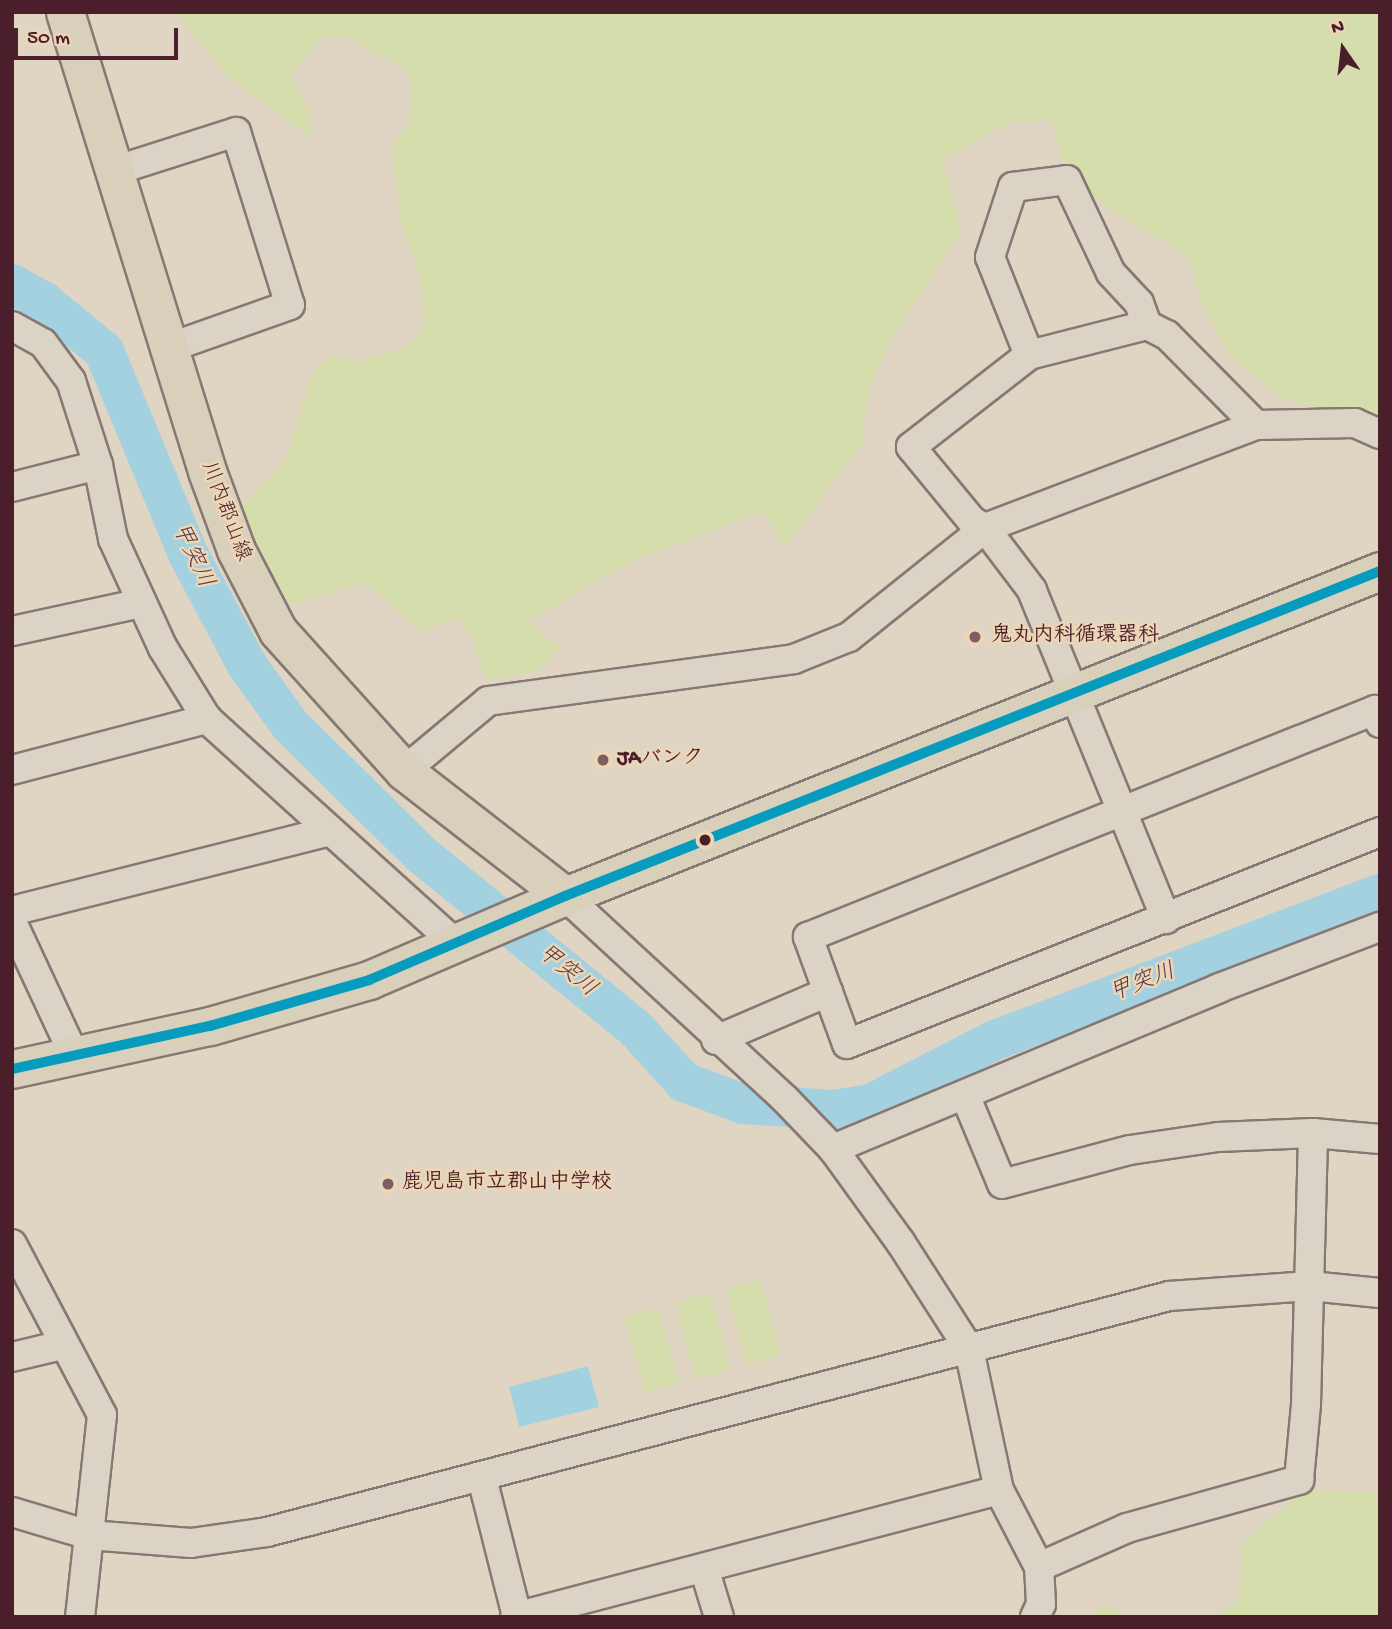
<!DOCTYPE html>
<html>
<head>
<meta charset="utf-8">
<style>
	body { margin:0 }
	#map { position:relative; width:1392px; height:1629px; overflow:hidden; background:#e0d4c3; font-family:"Gochi Hand","Klee One",sans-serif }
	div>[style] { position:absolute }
	.green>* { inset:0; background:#d5ddac }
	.water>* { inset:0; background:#a4d1e0 }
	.river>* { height:40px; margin:-20px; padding:0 20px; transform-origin:20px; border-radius:20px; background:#a4d1e0 }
	.roads { filter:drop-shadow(2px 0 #867873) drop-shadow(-2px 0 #867873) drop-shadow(0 2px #867873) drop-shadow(0 -2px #867873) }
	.minor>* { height:28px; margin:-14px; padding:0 14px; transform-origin:14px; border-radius:14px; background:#dcd3c7 }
	.major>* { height:37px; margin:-18.5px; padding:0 18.5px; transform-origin:18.5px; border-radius:18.5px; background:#d9d0bc }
	.bus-1>* { height:10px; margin:-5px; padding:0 5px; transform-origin:5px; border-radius:5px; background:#079bbe }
	.dots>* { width:19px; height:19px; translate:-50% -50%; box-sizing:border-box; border:4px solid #edd6b6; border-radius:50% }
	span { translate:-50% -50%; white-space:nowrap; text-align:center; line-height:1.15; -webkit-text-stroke:5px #edd6b6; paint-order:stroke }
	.street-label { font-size:21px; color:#4a1f2b }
	.poi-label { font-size:21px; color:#4a1f2b; font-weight:700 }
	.left { translate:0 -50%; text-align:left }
	.water-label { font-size:23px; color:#543a48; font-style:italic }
	.frame { position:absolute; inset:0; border:14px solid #4a1f2b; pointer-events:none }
	.north { position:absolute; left:1308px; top:14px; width:70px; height:70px; -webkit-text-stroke:5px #edd6b6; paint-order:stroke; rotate:346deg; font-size:19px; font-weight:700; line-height:28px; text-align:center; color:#4a1f2b }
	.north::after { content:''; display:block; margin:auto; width:24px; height:32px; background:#4a1f2b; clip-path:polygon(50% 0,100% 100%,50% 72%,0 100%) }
	.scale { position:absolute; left:14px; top:28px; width:164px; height:32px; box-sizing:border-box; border:4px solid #4a1f2b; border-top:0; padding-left:9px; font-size:21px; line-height:24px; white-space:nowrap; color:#4a1f2b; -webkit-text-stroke:5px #edd6b6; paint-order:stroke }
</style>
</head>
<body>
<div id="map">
	<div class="green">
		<div style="clip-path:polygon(174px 12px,1380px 12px,1380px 423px,1283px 399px,1231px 357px,1205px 311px,1189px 257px,1114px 212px,1067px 174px,1050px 120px,1010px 122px,943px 159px,961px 230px,888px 345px,867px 394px,863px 442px,784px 549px,765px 511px,630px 562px,527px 622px,562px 648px,536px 671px,486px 681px,474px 642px,455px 618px,421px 633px,365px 582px,279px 609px,234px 515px,288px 456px,311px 374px,331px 355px,353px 362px,408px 346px,425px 325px,420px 274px,401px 224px,392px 146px,409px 123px,413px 94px,406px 69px,342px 36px,321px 38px,291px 74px,311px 115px,313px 139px,226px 75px)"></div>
		<div style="clip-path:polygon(760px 1279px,781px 1355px,747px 1365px,726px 1289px)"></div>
		<div style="clip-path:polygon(710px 1293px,731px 1369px,696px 1379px,675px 1303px)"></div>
		<div style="clip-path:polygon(658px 1307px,679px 1383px,645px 1393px,624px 1317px)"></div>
		<div style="clip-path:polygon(1305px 1490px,1380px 1492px,1380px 1617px,1218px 1617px,1239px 1600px,1242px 1543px)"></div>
		<div style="clip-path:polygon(1104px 1605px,1128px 1617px,1092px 1617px)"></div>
	</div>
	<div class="water">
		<div style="clip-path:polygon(588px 1366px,599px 1407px,519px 1427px,509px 1387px)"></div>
	</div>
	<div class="river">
		<div style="left:12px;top:284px;width:37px;rotate:29deg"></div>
		<div style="left:44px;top:302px;width:77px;rotate:39.2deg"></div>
		<div style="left:104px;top:351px;width:220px;rotate:67.5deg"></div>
		<div style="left:188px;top:554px;width:126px;rotate:62deg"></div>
		<div style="left:247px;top:665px;width:75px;rotate:54.2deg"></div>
		<div style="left:291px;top:726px;width:184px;rotate:44.6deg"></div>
		<div style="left:422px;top:855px;width:276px;rotate:39.1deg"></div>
		<div style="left:636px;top:1029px;width:72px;rotate:47.8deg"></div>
		<div style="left:684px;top:1082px;width:63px;rotate:20.4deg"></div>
		<div style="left:743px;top:1104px;width:91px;rotate:3.8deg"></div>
		<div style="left:834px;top:1110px;width:36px;rotate:-9deg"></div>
		<div style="left:870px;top:1104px;width:140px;rotate:-27.1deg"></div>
		<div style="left:995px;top:1040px;width:412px;rotate:-20.8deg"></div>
	</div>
	<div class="roads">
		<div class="minor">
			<div style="left:117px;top:170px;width:125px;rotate:-17.7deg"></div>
			<div style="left:236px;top:132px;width:181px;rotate:72.7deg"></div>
			<div style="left:290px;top:305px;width:132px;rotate:160.5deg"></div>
			<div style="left:12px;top:326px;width:35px;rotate:29deg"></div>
			<div style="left:43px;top:343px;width:47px;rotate:53.6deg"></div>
			<div style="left:71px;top:381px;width:88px;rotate:72.2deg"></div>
			<div style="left:98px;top:465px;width:76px;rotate:78.5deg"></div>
			<div style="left:113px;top:539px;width:120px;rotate:65.4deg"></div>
			<div style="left:163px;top:648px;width:84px;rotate:58.2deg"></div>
			<div style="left:1029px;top:355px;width:105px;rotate:-111.7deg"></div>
			<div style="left:990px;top:257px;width:74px;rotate:-71.8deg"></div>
			<div style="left:1013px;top:187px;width:54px;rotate:-7.4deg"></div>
			<div style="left:1067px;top:180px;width:103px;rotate:64.7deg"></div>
			<div style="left:1111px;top:273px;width:41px;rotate:47deg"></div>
			<div style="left:1139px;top:303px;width:23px;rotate:70deg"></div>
			<div style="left:12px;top:487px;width:89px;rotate:-14.3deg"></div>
			<div style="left:12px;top:631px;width:132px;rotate:-12.2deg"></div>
			<div style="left:12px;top:770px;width:202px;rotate:-14.7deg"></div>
			<div style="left:207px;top:719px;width:337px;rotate:42.1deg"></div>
			<div style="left:404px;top:771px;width:109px;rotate:-39.8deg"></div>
			<div style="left:488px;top:701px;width:309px;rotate:-7.8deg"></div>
			<div style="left:794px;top:659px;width:59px;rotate:-21.8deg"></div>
			<div style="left:849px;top:637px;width:174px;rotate:-38.7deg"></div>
			<div style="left:985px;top:528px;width:290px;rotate:-20.8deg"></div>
			<div style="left:1256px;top:425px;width:99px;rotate:-1.2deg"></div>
			<div style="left:1355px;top:423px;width:27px;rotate:24deg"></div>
			<div style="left:565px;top:896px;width:299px;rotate:42.7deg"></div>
			<div style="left:785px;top:1099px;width:69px;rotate:46.2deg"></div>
			<div style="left:833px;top:1149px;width:116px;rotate:54.1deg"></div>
			<div style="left:901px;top:1243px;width:126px;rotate:57.3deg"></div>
			<div style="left:969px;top:1349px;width:144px;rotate:78deg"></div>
			<div style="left:12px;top:911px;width:328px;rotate:-14.1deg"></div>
			<div style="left:1166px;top:919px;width:355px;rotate:-112.2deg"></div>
			<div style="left:1032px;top:590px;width:78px;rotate:-127.2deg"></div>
			<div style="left:985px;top:528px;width:15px;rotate:-152deg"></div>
			<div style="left:972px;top:521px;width:96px;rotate:-129.5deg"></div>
			<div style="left:911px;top:447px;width:150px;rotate:-37.9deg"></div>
			<div style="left:1029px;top:355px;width:122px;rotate:-14.3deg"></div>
			<div style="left:1147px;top:325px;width:22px;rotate:27deg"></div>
			<div style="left:1167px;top:335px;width:127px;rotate:45.3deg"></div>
			<div style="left:12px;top:922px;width:147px;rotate:65deg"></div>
			<div style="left:828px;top:992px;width:55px;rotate:69.9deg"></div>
			<div style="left:847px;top:1044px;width:574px;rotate:-21.69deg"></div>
			<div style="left:716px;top:1040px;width:122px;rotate:-23.2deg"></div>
			<div style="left:828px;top:992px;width:59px;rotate:-110deg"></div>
			<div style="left:808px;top:937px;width:611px;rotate:-21.82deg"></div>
			<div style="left:1375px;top:710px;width:14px;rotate:69deg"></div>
			<div style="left:965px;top:1095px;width:96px;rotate:67.4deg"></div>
			<div style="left:1002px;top:1184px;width:132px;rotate:-14.9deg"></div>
			<div style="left:1130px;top:1150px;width:89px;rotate:-8.4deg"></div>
			<div style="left:1218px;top:1137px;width:95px;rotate:-2.4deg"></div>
			<div style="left:1313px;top:1133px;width:67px;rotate:5.1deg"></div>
			<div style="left:833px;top:1149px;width:418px;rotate:-22.6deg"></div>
			<div style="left:1219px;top:988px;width:172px;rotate:-20.8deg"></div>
			<div style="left:12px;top:1244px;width:193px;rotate:62.2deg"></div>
			<div style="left:102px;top:1415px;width:203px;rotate:96.2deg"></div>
			<div style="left:12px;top:1357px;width:51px;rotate:-13.5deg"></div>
			<div style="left:482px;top:1478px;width:142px;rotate:75.8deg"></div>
			<div style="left:12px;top:1512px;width:80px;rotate:16.6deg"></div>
			<div style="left:89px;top:1535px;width:102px;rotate:4.5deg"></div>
			<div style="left:191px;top:1543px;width:77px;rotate:-8.2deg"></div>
			<div style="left:267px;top:1532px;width:932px;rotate:-14.66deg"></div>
			<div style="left:1169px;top:1296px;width:141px;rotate:-4.1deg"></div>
			<div style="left:1310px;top:1286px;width:70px;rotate:5.7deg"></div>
			<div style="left:704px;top:1568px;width:51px;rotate:73deg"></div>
			<div style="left:515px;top:1617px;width:500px;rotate:-14.7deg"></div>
			<div style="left:999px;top:1490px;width:87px;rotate:62.5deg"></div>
			<div style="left:1039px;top:1567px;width:96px;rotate:-23.9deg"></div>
			<div style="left:1127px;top:1528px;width:179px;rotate:-15.6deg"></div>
			<div style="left:1299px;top:1480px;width:76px;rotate:-84.7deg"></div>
			<div style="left:1306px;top:1404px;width:271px;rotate:-88.5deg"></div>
			<div style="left:1035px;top:1617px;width:14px;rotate:-65deg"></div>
			<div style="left:1041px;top:1604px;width:37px;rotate:-93deg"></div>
		</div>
		<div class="major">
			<div style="left:65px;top:12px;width:480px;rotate:72.8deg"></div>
			<div style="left:207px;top:471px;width:84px;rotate:69.8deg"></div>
			<div style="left:236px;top:550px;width:91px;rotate:62.6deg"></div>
			<div style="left:278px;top:631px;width:188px;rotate:48deg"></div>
			<div style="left:404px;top:771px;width:204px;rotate:37.8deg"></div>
			<div style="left:12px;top:1069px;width:203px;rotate:-12.3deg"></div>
			<div style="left:210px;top:1026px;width:166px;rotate:-16.1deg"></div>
			<div style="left:369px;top:980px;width:213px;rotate:-23.2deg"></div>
			<div style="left:565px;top:896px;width:877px;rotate:-21.74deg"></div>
		</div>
	</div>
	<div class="bus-1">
		<div style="left:12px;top:1069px;width:203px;rotate:-12.3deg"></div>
		<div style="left:210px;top:1026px;width:166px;rotate:-16.1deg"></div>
		<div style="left:369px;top:980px;width:213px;rotate:-23.2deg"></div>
		<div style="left:565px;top:896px;width:877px;rotate:-21.74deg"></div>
	</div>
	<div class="dots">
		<div style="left:975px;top:637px;background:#7e5e60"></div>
		<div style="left:603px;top:760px;background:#7e5e60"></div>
		<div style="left:705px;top:840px;background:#4a1f2b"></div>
		<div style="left:388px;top:1184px;background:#7e5e60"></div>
	</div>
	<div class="street-label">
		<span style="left:224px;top:512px;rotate:69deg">川内郡山線</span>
	</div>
	<div class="poi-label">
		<span class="left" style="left:991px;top:637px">鬼丸内科循環器科</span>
		<span class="left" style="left:617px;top:760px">JAバンク</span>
		<span class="left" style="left:402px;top:1184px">鹿児島市立郡山中学校</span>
	</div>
	<div class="water-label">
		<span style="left:191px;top:556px;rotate:65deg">甲突川</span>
		<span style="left:566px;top:972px;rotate:39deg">甲突川</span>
		<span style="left:1143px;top:984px;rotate:-21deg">甲突川</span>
	</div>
	<div class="frame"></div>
	<div class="north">N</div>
	<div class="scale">50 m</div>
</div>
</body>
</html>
